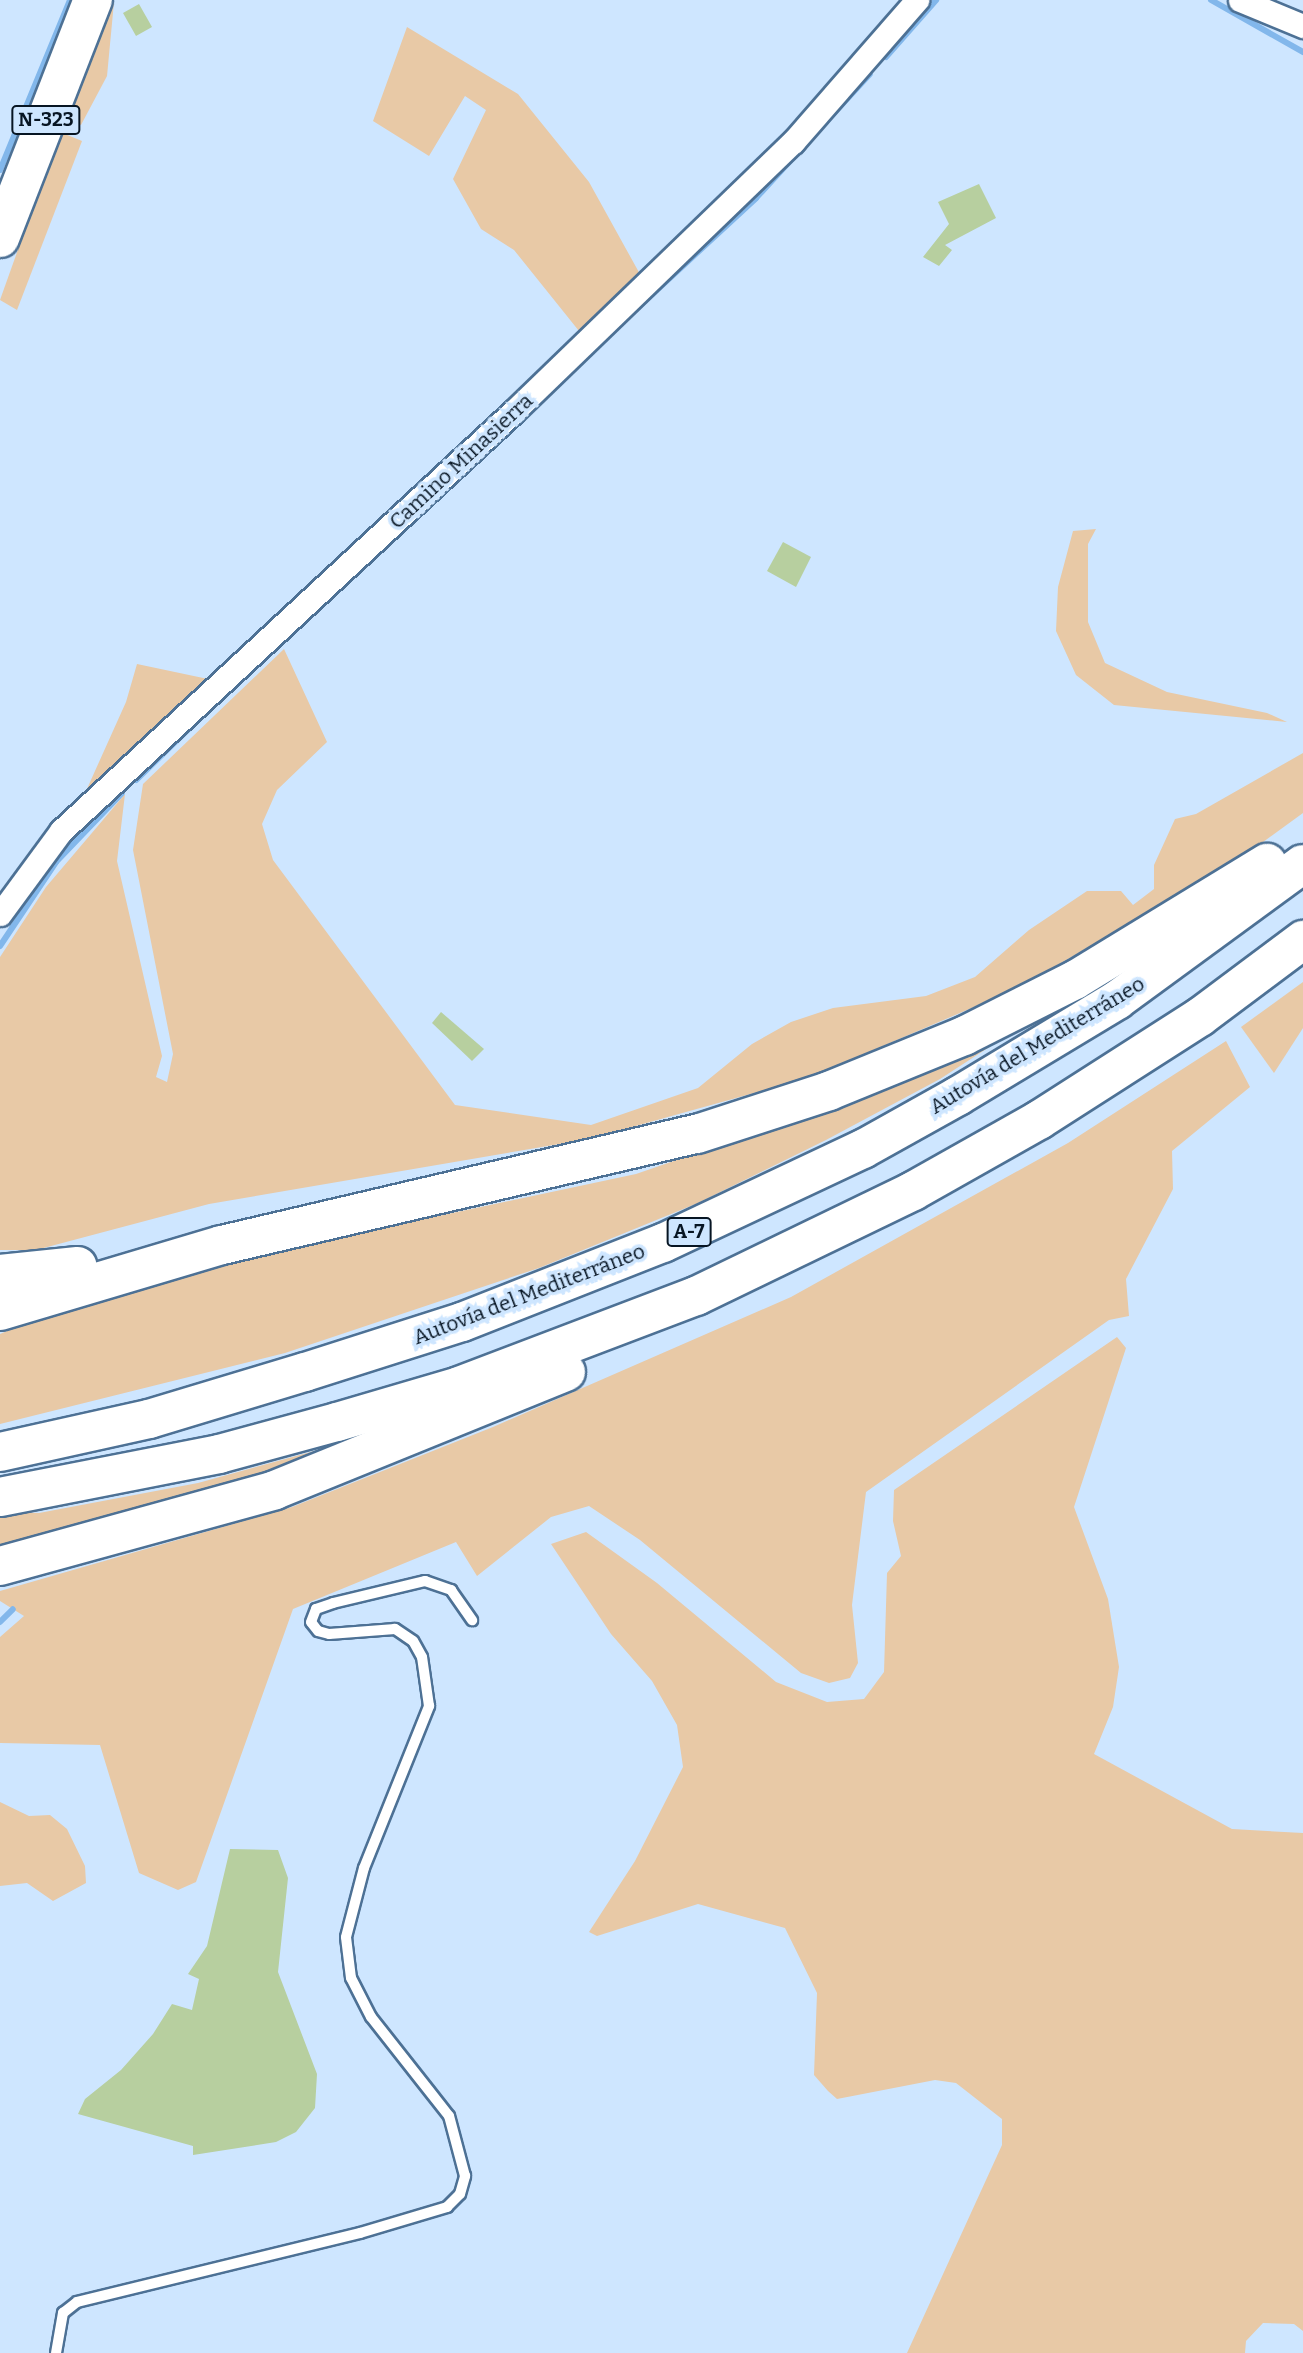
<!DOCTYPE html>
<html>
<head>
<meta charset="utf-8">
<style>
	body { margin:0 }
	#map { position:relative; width:1303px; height:2353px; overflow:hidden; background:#cee6ff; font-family:Bitter,serif }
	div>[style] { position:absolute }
	.green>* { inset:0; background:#e8c9a6 }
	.stream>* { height:6px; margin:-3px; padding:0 3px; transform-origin:3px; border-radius:3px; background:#82b7eb }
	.building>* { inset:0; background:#b7cf9f }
	.roads { filter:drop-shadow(2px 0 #4d7195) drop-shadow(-2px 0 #4d7195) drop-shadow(0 2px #4d7195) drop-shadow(0 -2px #4d7195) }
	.service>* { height:10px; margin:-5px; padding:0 5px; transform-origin:5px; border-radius:5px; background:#fff }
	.minor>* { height:23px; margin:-11.5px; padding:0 11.5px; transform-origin:11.5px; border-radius:11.5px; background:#fff }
	.trunk>* { height:38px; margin:-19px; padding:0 19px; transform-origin:19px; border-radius:19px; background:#fff }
	.motorway>* { height:38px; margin:-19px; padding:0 19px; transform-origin:19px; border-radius:19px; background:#fff }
	span { translate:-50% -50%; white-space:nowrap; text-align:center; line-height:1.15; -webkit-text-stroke:7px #cee6ff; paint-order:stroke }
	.shield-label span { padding:2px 5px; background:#cee6ff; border:2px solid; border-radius:5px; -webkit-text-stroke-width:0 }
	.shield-label { font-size:19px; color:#071523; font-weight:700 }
	.street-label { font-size:21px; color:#071523 }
</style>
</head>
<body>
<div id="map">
	<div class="green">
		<div style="clip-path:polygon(114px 2px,107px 76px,81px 125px,64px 120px)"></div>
		<div style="clip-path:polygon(407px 27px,518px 94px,589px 182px,641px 276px,579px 331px,514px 250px,481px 229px,453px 179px,486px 110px,465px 96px,429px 156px,373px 121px)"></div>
		<div style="clip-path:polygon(60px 132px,82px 141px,17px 310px,0 300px)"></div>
		<div style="clip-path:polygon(1096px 529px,1088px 544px,1088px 622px,1105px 663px,1167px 692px,1267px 713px,1287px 722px,1114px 705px,1076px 675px,1056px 631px,1058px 587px,1073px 531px)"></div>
		<div style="clip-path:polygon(284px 649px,327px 742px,277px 790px,262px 824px,273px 860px,455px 1105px,591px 1125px,698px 1088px,752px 1044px,791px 1022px,833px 1008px,926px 996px,975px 977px,1029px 930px,1087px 891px,1121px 891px,1133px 905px,1154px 889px,1154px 865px,1175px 819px,1196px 814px,1303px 753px,1303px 813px,1234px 863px,1016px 989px,808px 1078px,589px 1139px,209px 1204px,36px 1250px,0 1250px,0 957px,46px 887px,125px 794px,117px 861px,162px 1056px,156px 1077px,167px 1082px,173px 1054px,133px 850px,143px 784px)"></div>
		<div style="clip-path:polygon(137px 664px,208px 679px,86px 791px,126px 702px)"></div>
		<div style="clip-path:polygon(1303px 982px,1303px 1028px,1274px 1073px,1241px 1027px)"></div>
		<div style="clip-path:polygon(1014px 1031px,940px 1079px,826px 1140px,698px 1203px,539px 1268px,285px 1353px,0 1424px,0 1334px,64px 1307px,232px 1260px,636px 1174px,819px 1111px)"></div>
		<div style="clip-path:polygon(1226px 1041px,1250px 1087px,1172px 1151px,1173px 1189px,1126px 1279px,1129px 1316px,1109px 1320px,866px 1492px,852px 1605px,858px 1663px,850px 1678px,829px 1683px,801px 1673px,640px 1540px,589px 1506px,551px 1517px,477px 1576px,456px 1542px,293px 1609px,196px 1882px,178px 1890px,139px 1873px,100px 1745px,0 1743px,0 1637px,24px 1616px,0 1601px,0 1591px,292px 1507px,493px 1427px,791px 1297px,1068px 1143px)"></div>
		<div style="clip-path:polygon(1117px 1337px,1126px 1348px,1074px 1507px,1108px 1599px,1119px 1667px,1113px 1707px,1094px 1754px,1232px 1829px,1303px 1833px,1303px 2331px,1294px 2324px,1263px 2323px,1246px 2341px,1245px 2353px,907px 2353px,1002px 2145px,1002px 2119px,956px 2083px,935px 2080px,837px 2099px,828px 2091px,814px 2075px,817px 1993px,785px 1928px,698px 1904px,597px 1936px,589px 1932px,635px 1861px,683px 1767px,677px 1725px,652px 1681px,611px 1634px,551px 1544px,586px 1532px,657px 1583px,776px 1682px,827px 1702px,864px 1699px,884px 1672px,887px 1573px,901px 1556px,893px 1521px,894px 1490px)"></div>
		<div style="clip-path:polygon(394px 1429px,229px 1493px,0 1550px,0 1512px,39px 1513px,198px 1483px)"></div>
		<div style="clip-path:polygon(0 1802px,29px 1816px,50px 1815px,67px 1829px,85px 1866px,86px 1883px,53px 1901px,27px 1883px,0 1886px)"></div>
	</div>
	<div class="stream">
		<div style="left:1211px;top:0;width:106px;rotate:29.5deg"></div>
		<div style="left:886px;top:57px;width:76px;rotate:-48.7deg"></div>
		<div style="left:0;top:170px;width:184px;rotate:-67.6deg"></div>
		<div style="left:632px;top:313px;width:169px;rotate:-42.8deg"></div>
		<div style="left:756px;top:198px;width:168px;rotate:-47.4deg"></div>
		<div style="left:305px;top:620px;width:81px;rotate:-43deg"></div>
		<div style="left:136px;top:780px;width:92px;rotate:-44.1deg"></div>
		<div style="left:0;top:946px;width:101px;rotate:-56.3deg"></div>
		<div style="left:56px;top:862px;width:95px;rotate:-46.3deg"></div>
		<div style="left:0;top:1622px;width:18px;rotate:-45deg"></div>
	</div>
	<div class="building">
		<div style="clip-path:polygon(139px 4px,152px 27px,136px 36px,123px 13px)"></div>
		<div style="clip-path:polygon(979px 184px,996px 218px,945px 245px,952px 250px,939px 266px,923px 257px,949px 224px,938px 202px)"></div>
		<div style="clip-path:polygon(783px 542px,811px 557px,796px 587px,767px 571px)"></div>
		<div style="clip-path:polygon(441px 1012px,484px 1049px,472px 1061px,432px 1023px)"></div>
		<div style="clip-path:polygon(230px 1849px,278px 1850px,288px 1878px,278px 1972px,317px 2074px,315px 2108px,296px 2132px,276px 2142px,193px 2155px,193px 2146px,78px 2114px,85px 2099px,121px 2070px,153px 2034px,172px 2004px,192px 2010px,199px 1979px,188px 1974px,207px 1946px)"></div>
	</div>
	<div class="roads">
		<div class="service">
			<div style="left:56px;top:2353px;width:41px;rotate:-80.1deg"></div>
			<div style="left:63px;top:2313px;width:18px;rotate:-38deg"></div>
			<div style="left:77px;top:2302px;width:291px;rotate:-13.7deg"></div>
			<div style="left:360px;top:2233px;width:91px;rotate:-16.6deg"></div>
			<div style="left:447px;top:2207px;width:18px;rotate:-45deg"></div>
			<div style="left:460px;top:2194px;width:19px;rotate:-74deg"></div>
			<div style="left:465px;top:2176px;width:62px;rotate:-104.9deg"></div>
			<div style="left:449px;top:2116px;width:126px;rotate:-128.2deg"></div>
			<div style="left:371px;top:2017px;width:44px;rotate:-117.1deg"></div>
			<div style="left:351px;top:1978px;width:41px;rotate:-97deg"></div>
			<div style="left:346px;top:1937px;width:71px;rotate:-75.4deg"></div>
			<div style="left:364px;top:1868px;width:175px;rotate:-68.1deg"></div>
			<div style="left:429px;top:1706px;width:49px;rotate:-98.1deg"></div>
			<div style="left:422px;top:1657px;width:18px;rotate:-119deg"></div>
			<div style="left:413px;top:1641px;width:22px;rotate:-146deg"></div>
			<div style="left:395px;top:1629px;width:66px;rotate:175.7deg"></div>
			<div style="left:329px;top:1634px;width:11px;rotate:-165deg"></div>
			<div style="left:318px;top:1631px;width:11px;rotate:-128deg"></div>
			<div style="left:311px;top:1622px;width:14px;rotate:-69deg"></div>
			<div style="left:316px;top:1609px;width:18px;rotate:-19deg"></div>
			<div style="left:333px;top:1603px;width:95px;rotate:-13.4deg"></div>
			<div style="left:425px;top:1581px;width:28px;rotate:19deg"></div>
			<div style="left:451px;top:1590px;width:37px;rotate:55deg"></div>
		</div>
		<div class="minor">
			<div style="left:1240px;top:0;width:68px;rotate:22.4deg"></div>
			<div style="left:0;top:914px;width:103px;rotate:-53.7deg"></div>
			<div style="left:61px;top:831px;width:616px;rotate:-42.83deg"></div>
			<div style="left:513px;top:412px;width:389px;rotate:-44deg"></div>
			<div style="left:793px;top:142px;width:189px;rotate:-48.9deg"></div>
		</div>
		<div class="trunk">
			<div style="left:0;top:238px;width:256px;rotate:-68.7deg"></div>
		</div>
		<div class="motorway">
			<div style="left:0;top:1274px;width:78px;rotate:-5.9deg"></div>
			<div style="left:0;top:1311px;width:232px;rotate:-16.6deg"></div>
			<div style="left:222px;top:1245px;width:488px;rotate:-13.2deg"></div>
			<div style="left:697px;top:1134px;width:139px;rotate:-18deg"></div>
			<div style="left:829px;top:1091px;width:146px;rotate:-22.2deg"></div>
			<div style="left:964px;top:1036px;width:124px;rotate:-26.8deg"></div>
			<div style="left:1075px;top:980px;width:225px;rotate:-31.4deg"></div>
			<div style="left:0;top:1452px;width:153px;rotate:-12.5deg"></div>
			<div style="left:149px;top:1419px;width:163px;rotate:-16.8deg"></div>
			<div style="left:305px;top:1372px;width:165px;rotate:-17.7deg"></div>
			<div style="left:462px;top:1322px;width:216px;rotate:-21.5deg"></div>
			<div style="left:663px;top:1243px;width:221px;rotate:-25.2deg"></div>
			<div style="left:863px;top:1149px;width:109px;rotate:-29.2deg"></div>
			<div style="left:958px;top:1096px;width:186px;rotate:-31.1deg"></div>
			<div style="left:1117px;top:1000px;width:230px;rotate:-36.2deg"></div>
			<div style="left:0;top:1497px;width:223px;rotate:-11.1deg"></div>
			<div style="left:219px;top:1454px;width:122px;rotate:-15.2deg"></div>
			<div style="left:337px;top:1422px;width:127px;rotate:-16.4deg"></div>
			<div style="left:459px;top:1386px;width:254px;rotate:-20.8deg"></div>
			<div style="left:696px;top:1296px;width:241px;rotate:-25.8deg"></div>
			<div style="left:913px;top:1191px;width:145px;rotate:-29.4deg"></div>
			<div style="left:1039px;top:1120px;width:191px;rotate:-32.6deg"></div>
			<div style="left:1200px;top:1017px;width:129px;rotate:-36.8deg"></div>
			<div style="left:0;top:1566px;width:285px;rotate:-15.4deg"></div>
			<div style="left:275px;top:1490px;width:314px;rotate:-22.1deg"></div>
		</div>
	</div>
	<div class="shield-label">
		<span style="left:46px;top:120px">N-323</span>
		<span style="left:689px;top:1232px">A-7</span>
	</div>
	<div class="street-label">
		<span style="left:461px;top:461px;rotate:-43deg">Camino Minasierra</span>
		<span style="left:1037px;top:1045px;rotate:-31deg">Autovía del Mediterráneo</span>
		<span style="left:529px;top:1294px;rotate:-21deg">Autovía del Mediterráneo</span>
	</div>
</div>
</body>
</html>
